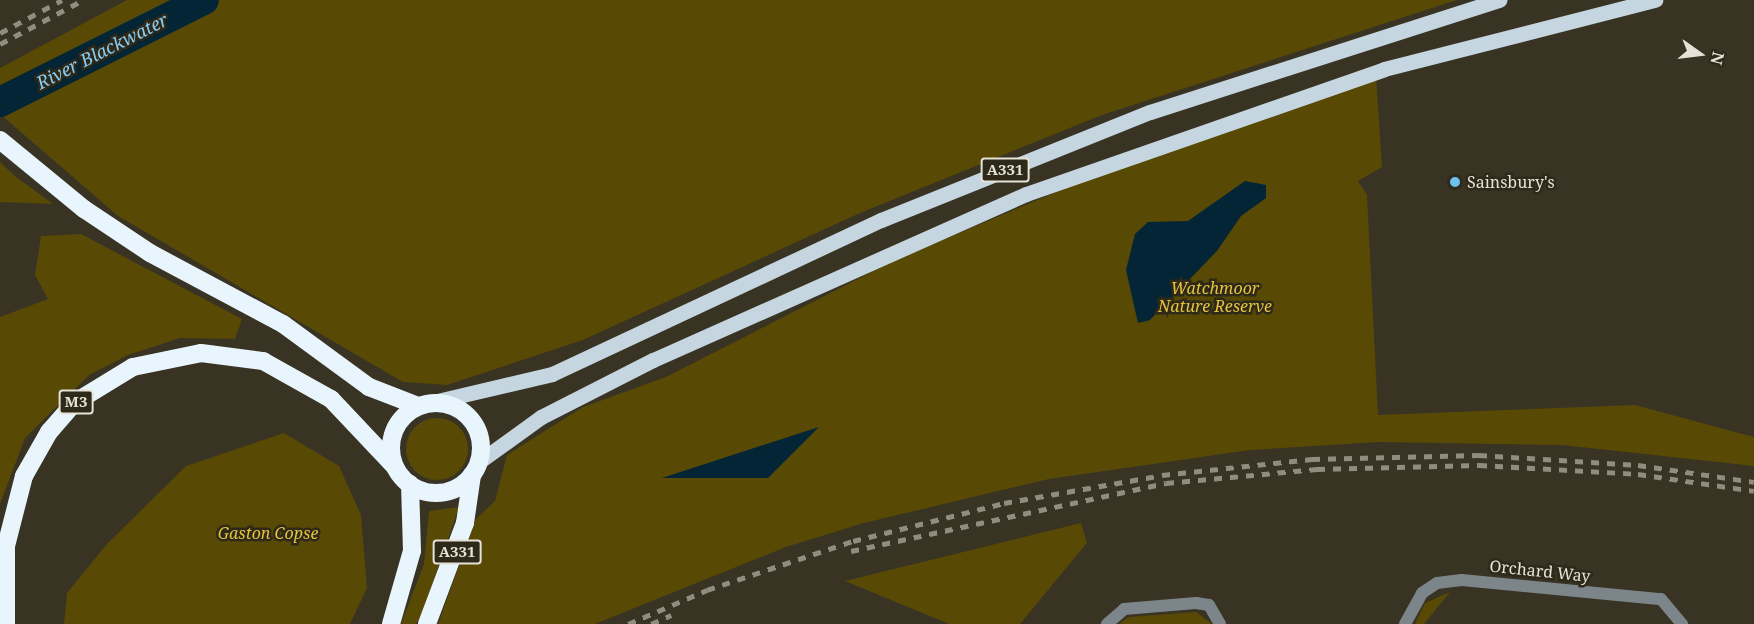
<!DOCTYPE html>
<html>
<head>
<meta charset="utf-8">
<style>
	body { margin:0 }
	#map { position:relative; width:1754px; height:624px; overflow:hidden; background:#383323; font-family:"Noto Serif",serif }
	div>[style] { position:absolute }
	.green>* { inset:0; background:#584905 }
	.round { border-radius:50% }
	.water>* { inset:0; background:#042535 }
	.river>* { height:30px; margin:-15px; padding:0 15px; transform-origin:15px; border-radius:15px; background:#042535 }
	.street>* { height:12px; margin:-6px; padding:0 6px; transform-origin:6px; border-radius:6px; background:#7c858a }
	.primary>* { height:15px; margin:-7.5px; padding:0 7.5px; transform-origin:7.5px; border-radius:7.5px; background:#c5d6e0 }
	.highway>* { height:18px; margin:-9px; padding:0 9px; transform-origin:9px; border-radius:9px; background:#e8f5fc }
	.highway>.ring { margin:-9px; padding:0; box-sizing:content-box; background:none; border:18px solid #e8f5fc; border-radius:50% }
	.rail>* { height:4.5px; margin-top:-2.25px; transform-origin:0; background:repeating-linear-gradient(90deg,#908d7f 0 8px,transparent 0 16px) }
	.dots>* { width:16px; height:16px; translate:-50% -50%; box-sizing:border-box; border:3px solid #2e2919; border-radius:50% }
	span { translate:-50% -50%; white-space:nowrap; text-align:center; line-height:1.15; -webkit-text-stroke:5px #2e2919; paint-order:stroke }
	.shield-label span { padding:2px 4px; background:#2e2919; border:2px solid; border-radius:4px; -webkit-text-stroke-width:0 }
	.shield-label { font-size:15px; color:#e5e3d8; font-weight:700 }
	.poi-label { font-size:16px; color:#e5e3d8 }
	.left { translate:0 -50%; text-align:left }
	.park-label { font-size:16px; color:#e4c33d; font-style:italic }
	.street-label { font-size:16px; color:#e5e3d8 }
	.water-label { font-size:18px; color:#86ccf4; font-style:italic }
	.north { position:absolute; left:1670px; top:24px; width:60px; height:60px; -webkit-text-stroke:4px #2e2919; paint-order:stroke; rotate:104deg; font-size:16px; font-weight:700; line-height:24px; text-align:center; color:#e5e3d8 }
	.north::after { content:''; display:block; margin:auto; width:21px; height:27px; background:#e5e3d8; clip-path:polygon(50% 0,100% 100%,50% 72%,0 100%) }
</style>
</head>
<body>
<div id="map">
	<div class="green">
		<div style="clip-path:polygon(127px 0,1457px 0,1102px 115px,860px 213px,583px 340px,447px 385px,403px 382px,118px 216px,0 114px,0 68px)"></div>
		<div style="clip-path:polygon(1376px 76px,1382px 167px,1358px 181px,1367px 195px,1378px 415px,1635px 405px,1754px 437px,1754px 466px,1562px 445px,1379px 442px,1250px 450px,1049px 479px,864px 523px,786px 547px,595px 624px,438px 624px,476px 519px,495px 501px,507px 455px,583px 407px,666px 377px,897px 259px,1123px 164px)"></div>
		<div style="clip-path:polygon(0 162px,15px 176px,53px 204px,0 202px)"></div>
		<div style="clip-path:polygon(81px 234px,242px 319px,235px 339px,180px 338px,128px 355px,89px 375px,25px 438px,0 504px,0 317px,48px 299px,35px 275px,41px 236px)"></div>
		<div class="round" style="left:406px;top:418px;width:62px;height:62px"></div>
		<div style="clip-path:polygon(284px 433px,339px 466px,361px 515px,367px 588px,350px 624px,64px 624px,67px 593px,106px 545px,186px 466px)"></div>
		<div style="clip-path:polygon(459px 507px,422px 614px,416px 624px,401px 624px,424px 564px,429px 511px)"></div>
		<div style="clip-path:polygon(1081px 523px,1087px 543px,1020px 624px,949px 624px,845px 581px)"></div>
		<div style="clip-path:polygon(1450px 592px,1424px 624px,1415px 624px,1425px 603px)"></div>
		<div style="clip-path:polygon(1196px 612px,1212px 624px,1119px 624px,1129px 617px)"></div>
	</div>
	<div class="water">
		<div style="clip-path:polygon(1245px 181px,1266px 185px,1266px 198px,1241px 216px,1217px 251px,1150px 320px,1138px 323px,1126px 270px,1135px 234px,1148px 222px,1188px 221px)"></div>
		<div style="clip-path:polygon(819px 427px,768px 478px,662px 478px)"></div>
	</div>
	<div class="river">
		<div style="left:0;top:102px;width:228px;rotate:-26.6deg"></div>
	</div>
	<div class="street">
		<div style="left:1107px;top:624px;width:23px;rotate:-41deg"></div>
		<div style="left:1124px;top:609px;width:72px;rotate:-4.8deg"></div>
		<div style="left:1196px;top:603px;width:13px;rotate:9deg"></div>
		<div style="left:1209px;top:605px;width:22px;rotate:60deg"></div>
		<div style="left:1405px;top:624px;width:35px;rotate:-61deg"></div>
		<div style="left:1422px;top:593px;width:18px;rotate:-34deg"></div>
		<div style="left:1437px;top:583px;width:25px;rotate:-7deg"></div>
		<div style="left:1462px;top:580px;width:200px;rotate:5.5deg"></div>
		<div style="left:1661px;top:599px;width:33px;rotate:50deg"></div>
	</div>
	<div class="primary">
		<div style="left:433px;top:402px;width:122px;rotate:-13.2deg"></div>
		<div style="left:552px;top:374px;width:363px;rotate:-25.1deg"></div>
		<div style="left:881px;top:220px;width:290px;rotate:-21.9deg"></div>
		<div style="left:1150px;top:112px;width:367px;rotate:-17.8deg"></div>
		<div style="left:480px;top:461px;width:75px;rotate:-35.8deg"></div>
		<div style="left:541px;top:417px;width:126px;rotate:-27deg"></div>
		<div style="left:653px;top:360px;width:408px;rotate:-24deg"></div>
		<div style="left:1026px;top:194px;width:379px;rotate:-19.2deg"></div>
		<div style="left:1384px;top:69px;width:280px;rotate:-14.3deg"></div>
	</div>
	<div class="highway">
		<div style="left:0;top:140px;width:109px;rotate:39.4deg"></div>
		<div style="left:84px;top:209px;width:79px;rotate:33.7deg"></div>
		<div style="left:150px;top:253px;width:151px;rotate:28.1deg"></div>
		<div style="left:283px;top:324px;width:107px;rotate:36.2deg"></div>
		<div style="left:369px;top:387px;width:53px;rotate:21.2deg"></div>
		<div class="ring" style="left:391px;top:403px;width:72px;height:72px"></div>
		<div style="left:6px;top:624px;width:78px;rotate:-90deg"></div>
		<div style="left:6px;top:546px;width:72px;rotate:-75.6deg"></div>
		<div style="left:24px;top:476px;width:51px;rotate:-60.4deg"></div>
		<div style="left:49px;top:432px;width:38px;rotate:-49deg"></div>
		<div style="left:74px;top:403px;width:69px;rotate:-31.4deg"></div>
		<div style="left:133px;top:367px;width:69px;rotate:-11.6deg"></div>
		<div style="left:201px;top:353px;width:63px;rotate:7.4deg"></div>
		<div style="left:263px;top:361px;width:78px;rotate:29.2deg"></div>
		<div style="left:331px;top:399px;width:93px;rotate:46.7deg"></div>
		<div style="left:391px;top:624px;width:76px;rotate:-74deg"></div>
		<div style="left:412px;top:551px;width:67px;rotate:-91.7deg"></div>
		<div style="left:427px;top:624px;width:108px;rotate:-69.4deg"></div>
		<div style="left:465px;top:523px;width:49px;rotate:-81.7deg"></div>
	</div>
	<div class="rail">
		<div style="left:0;top:33px;width:70px;rotate:-28deg"></div>
		<div style="left:0;top:44px;width:94px;rotate:-27.9deg"></div>
		<div style="left:851px;top:551px;width:322px;rotate:-12.2deg"></div>
		<div style="left:1166px;top:483px;width:152px;rotate:-5.3deg"></div>
		<div style="left:1317px;top:469px;width:162px;rotate:-1.4deg"></div>
		<div style="left:1479px;top:465px;width:159px;rotate:3.2deg"></div>
		<div style="left:1638px;top:474px;width:117px;rotate:8.3deg"></div>
		<div style="left:628px;top:624px;width:86px;rotate:-23.3deg"></div>
		<div style="left:707px;top:590px;width:154px;rotate:-18.6deg"></div>
		<div style="left:853px;top:541px;width:156px;rotate:-14.1deg"></div>
		<div style="left:1004px;top:503px;width:160px;rotate:-10deg"></div>
		<div style="left:1162px;top:475px;width:151px;rotate:-6.1deg"></div>
		<div style="left:1312px;top:459px;width:167px;rotate:-1.4deg"></div>
		<div style="left:1479px;top:455px;width:159px;rotate:3.6deg"></div>
		<div style="left:1638px;top:465px;width:117px;rotate:8.3deg"></div>
		<div style="left:651px;top:624px;width:22px;rotate:-24deg"></div>
	</div>
	<div class="dots">
		<div style="left:1455px;top:182px;background:#6cc3f2"></div>
	</div>
	<div class="shield-label">
		<span style="left:1005px;top:170px">A331</span>
		<span style="left:76px;top:402px">M3</span>
		<span style="left:457px;top:552px">A331</span>
	</div>
	<div class="poi-label">
		<span class="left" style="left:1467px;top:182px">Sainsbury's</span>
	</div>
	<div class="park-label">
		<span style="left:1215px;top:297px">Watchmoor<br>Nature Reserve</span>
		<span style="left:268px;top:533px">Gaston Copse</span>
	</div>
	<div class="street-label">
		<span style="left:1540px;top:571px;rotate:6deg">Orchard Way</span>
	</div>
	<div class="water-label">
		<span style="left:102px;top:51px;rotate:-27deg">River Blackwater</span>
	</div>
	<div class="north">N</div>
</div>
</body>
</html>
